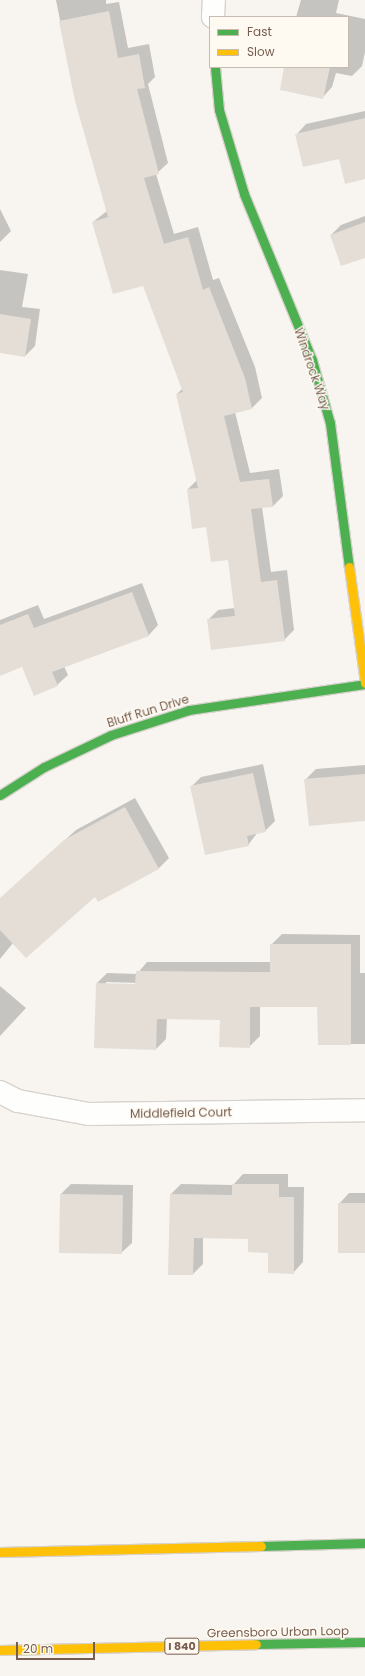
<!DOCTYPE html>
<html>
<head>
<meta charset="utf-8">
<style>
	body { margin:0 }
	#map { position:relative; width:365px; height:1676px; overflow:hidden; background:#f8f5f0; font-family:Poppins,sans-serif }
	div>[style] { position:absolute }
	.shadow>* { inset:0; background:#0003 }
	.building>* { inset:0; background:#e5ded7 }
	.roads { filter:drop-shadow(1px 0 #d8d2cd) drop-shadow(-1px 0 #d8d2cd) drop-shadow(0 1px #d8d2cd) drop-shadow(0 -1px #d8d2cd) }
	.street>* { height:22px; margin:-11px; padding:0 11px; transform-origin:11px; border-radius:11px; background:#fefefd }
	.fast>* { height:9px; margin:-4.5px; padding:0 4.5px; transform-origin:4.5px; border-radius:4.5px; background:#4caf50 }
	.slow>* { height:9px; margin:-4.5px; padding:0 4.5px; transform-origin:4.5px; border-radius:4.5px; background:#ffc107 }
	span { translate:-50% -50%; white-space:nowrap; text-align:center; line-height:1.15; -webkit-text-stroke:3px #fefaf2; paint-order:stroke }
	.shield-label span { padding:1px 3px; background:#fefaf2; border:1px solid; border-radius:3px; -webkit-text-stroke-width:0 }
	.shield-label { font-size:11px; color:#775d4f; font-weight:700 }
	.street-label { font-size:12px; color:#775d4f }
	.legend { position:absolute; left:209px; top:16px; width:140px; height:52px; box-sizing:border-box; background:#fefaf2; border:1px solid #c8bbb1; margin:0; padding:5px 7px; list-style:none; font-size:12px; color:#775d4f }
	.legend li { display:flex; align-items:center; gap:8px; height:20px }
	.legend b { width:20px; border:1px solid #c8bbb1 }
	.scale { position:absolute; left:16px; top:1642px; width:79px; height:18px; box-sizing:border-box; border:2px solid #775d4f; border-top:0; padding-left:5px; font-size:12px; line-height:14px; white-space:nowrap; color:#775d4f; -webkit-text-stroke:3px #fefaf2; paint-order:stroke }
</style>
</head>
<body>
<div id="map">
	<div class="shadow">
		<div style="clip-path:polygon(56px 0,106px 0,106px 4px,119px 2px,128px 48px,149px 44px,155px 77px,148px 84px,168px 163px,156px 174px,174px 234px,198px 227px,213px 280px,219px 278px,255px 367px,262px 398px,252px 408px,235px 412px,250px 473px,279px 469px,283px 496px,273px 506px,262px 507px,271px 572px,287px 570px,294px 630px,284px 640px,208px 620px,218px 610px,235px 608px,229px 559px,188px 489px,197px 480px,177px 394px,182px 389px,144px 285px,93px 222px,107px 211px,76px 101px)"></div>
		<div style="clip-path:polygon(301px 0,339px 0,336px 13px,365px 19px,365px 52px,362px 66px,352px 76px,336px 73px,332px 87px,322px 98px,286px 67px,348px 67px,348px 17px,296px 17px)"></div>
		<div style="clip-path:polygon(365px 111px,365px 178px,339px 158px,296px 135px,306px 124px)"></div>
		<div style="clip-path:polygon(0 209px,11px 231px,0 242px)"></div>
		<div style="clip-path:polygon(365px 216px,365px 257px,331px 235px,341px 225px)"></div>
		<div style="clip-path:polygon(0 270px,28px 274px,22px 307px,40px 309px,35px 346px,25px 356px,0 352px)"></div>
		<div style="clip-path:polygon(142px 583px,158px 625px,148px 636px,64px 666px,68px 675px,57px 685px,23px 666px,0 675px,0 620px,38px 605px,44px 619px)"></div>
		<div style="clip-path:polygon(263px 764px,275px 821px,265px 831px,258px 832px,248px 845px,191px 787px,201px 777px)"></div>
		<div style="clip-path:polygon(365px 765px,365px 820px,305px 780px,316px 769px)"></div>
		<div style="clip-path:polygon(135px 798px,169px 858px,159px 868px,98px 901px,95px 895px,13px 943px,0 959px,0 899px,76px 830px)"></div>
		<div style="clip-path:polygon(evenodd,282px 934px,360px 935px,360px 973px,365px 973px,365px 1044px,319px 1044px,318px 1006px,260px 1006px,260px 1036px,249px 1047px,221px 1019px,167px 1018px,166px 1039px,156px 1049px,97px 983px,107px 973px,137px 974px,147px 962px,271px 962px,271px 945px,282px 934px,106px 982px,140px 983px,140px 985px,106px 984px,106px 982px)"></div>
		<div style="clip-path:polygon(0 986px,26px 1008px,0 1036px)"></div>
		<div style="clip-path:polygon(243px 1174px,288px 1174px,288px 1187px,304px 1187px,303px 1262px,293px 1273px,249px 1238px,203px 1237px,203px 1264px,193px 1274px,171px 1194px,181px 1184px,233px 1185px)"></div>
		<div style="clip-path:polygon(71px 1184px,133px 1185px,132px 1243px,121px 1253px,60px 1252px,61px 1194px)"></div>
		<div style="clip-path:polygon(349px 1193px,365px 1193px,365px 1252px,339px 1204px)"></div>
	</div>
	<div class="building">
		<div style="clip-path:polygon(109px 11px,118px 58px,139px 54px,145px 88px,137px 89px,159px 174px,144px 178px,164px 244px,188px 237px,203px 290px,209px 287px,245px 378px,252px 409px,224px 416px,240px 482px,269px 479px,273px 507px,251px 509px,261px 582px,277px 580px,285px 641px,211px 650px,207px 619px,235px 616px,228px 560px,211px 562px,206px 527px,192px 529px,187px 489px,198px 488px,176px 394px,183px 392px,143px 286px,113px 294px,92px 222px,108px 217px,75px 101px,59px 21px)"></div>
		<div style="clip-path:polygon(284px 67px,330px 67px,323px 99px,280px 90px)"></div>
		<div style="clip-path:polygon(365px 118px,365px 179px,345px 184px,339px 159px,303px 167px,295px 134px)"></div>
		<div style="clip-path:polygon(365px 222px,365px 258px,341px 266px,330px 235px)"></div>
		<div style="clip-path:polygon(0 314px,31px 319px,25px 357px,0 353px)"></div>
		<div style="clip-path:polygon(132px 592px,149px 636px,52px 672px,58px 686px,34px 696px,22px 667px,0 676px,0 625px,28px 614px,34px 628px)"></div>
		<div style="clip-path:polygon(253px 773px,266px 832px,247px 836px,249px 846px,205px 855px,190px 786px)"></div>
		<div style="clip-path:polygon(365px 774px,365px 821px,309px 826px,304px 779px)"></div>
		<div style="clip-path:polygon(125px 807px,159px 869px,98px 902px,95px 897px,26px 958px,0 930px,0 898px,64px 840px)"></div>
		<div style="clip-path:polygon(270px 944px,351px 944px,351px 1045px,318px 1045px,317px 1007px,250px 1007px,250px 1048px,219px 1047px,220px 1020px,157px 1019px,156px 1050px,94px 1048px,96px 983px,135px 984px,136px 971px,270px 972px)"></div>
		<div style="clip-path:polygon(232px 1184px,279px 1184px,279px 1197px,294px 1197px,294px 1274px,268px 1273px,268px 1253px,248px 1252px,248px 1239px,194px 1238px,193px 1275px,168px 1275px,170px 1194px,232px 1195px)"></div>
		<div style="clip-path:polygon(60px 1194px,123px 1195px,122px 1254px,59px 1253px)"></div>
		<div style="clip-path:polygon(338px 1203px,365px 1203px,365px 1253px,338px 1253px)"></div>
	</div>
	<div class="roads">
		<div class="street">
			<div style="left:213px;top:17px;width:17px;rotate:-87deg"></div>
			<div style="left:0;top:1092px;width:20px;rotate:27deg"></div>
			<div style="left:18px;top:1101px;width:72px;rotate:10.4deg"></div>
			<div style="left:89px;top:1114px;width:276px;rotate:-0.8deg"></div>
		</div>
		<div class="fast">
			<div style="left:215px;top:67px;width:43px;rotate:84.7deg"></div>
			<div style="left:219px;top:110px;width:88px;rotate:73.4deg"></div>
			<div style="left:244px;top:194px;width:179px;rotate:67.7deg"></div>
			<div style="left:312px;top:360px;width:66px;rotate:74.1deg"></div>
			<div style="left:330px;top:423px;width:145px;rotate:82.5deg"></div>
			<div style="left:0;top:795px;width:52px;rotate:-32.5deg"></div>
			<div style="left:44px;top:767px;width:74px;rotate:-25.5deg"></div>
			<div style="left:111px;top:735px;width:82px;rotate:-17.8deg"></div>
			<div style="left:189px;top:710px;width:178px;rotate:-8.4deg"></div>
			<div style="left:261px;top:1546px;width:104px;rotate:-1.7deg"></div>
			<div style="left:256px;top:1644px;width:109px;rotate:-1.1deg"></div>
		</div>
		<div class="slow">
			<div style="left:349px;top:567px;width:117px;rotate:82.1deg"></div>
			<div style="left:0;top:1552px;width:261px;rotate:-1.3deg"></div>
			<div style="left:0;top:1650px;width:256px;rotate:-1.3deg"></div>
		</div>
	</div>
	<div class="shield-label">
		<span style="left:182px;top:1646px">I 840</span>
	</div>
	<div class="street-label">
		<span style="left:312px;top:369px;rotate:71deg">Windrock Way</span>
		<span style="left:148px;top:711px;rotate:-17deg">Bluff Run Drive</span>
		<span style="left:181px;top:1113px;rotate:-1deg">Middlefield Court</span>
		<span style="left:278px;top:1632px;rotate:-1deg">Greensboro Urban Loop</span>
	</div>
	<ul class="legend">
	<li><b style="height:5px;background:#4caf50"></b>Fast</li>
	<li><b style="height:5px;background:#ffc107"></b>Slow</li>
	</ul>
	<div class="scale">20 m</div>
</div>
</body>
</html>
